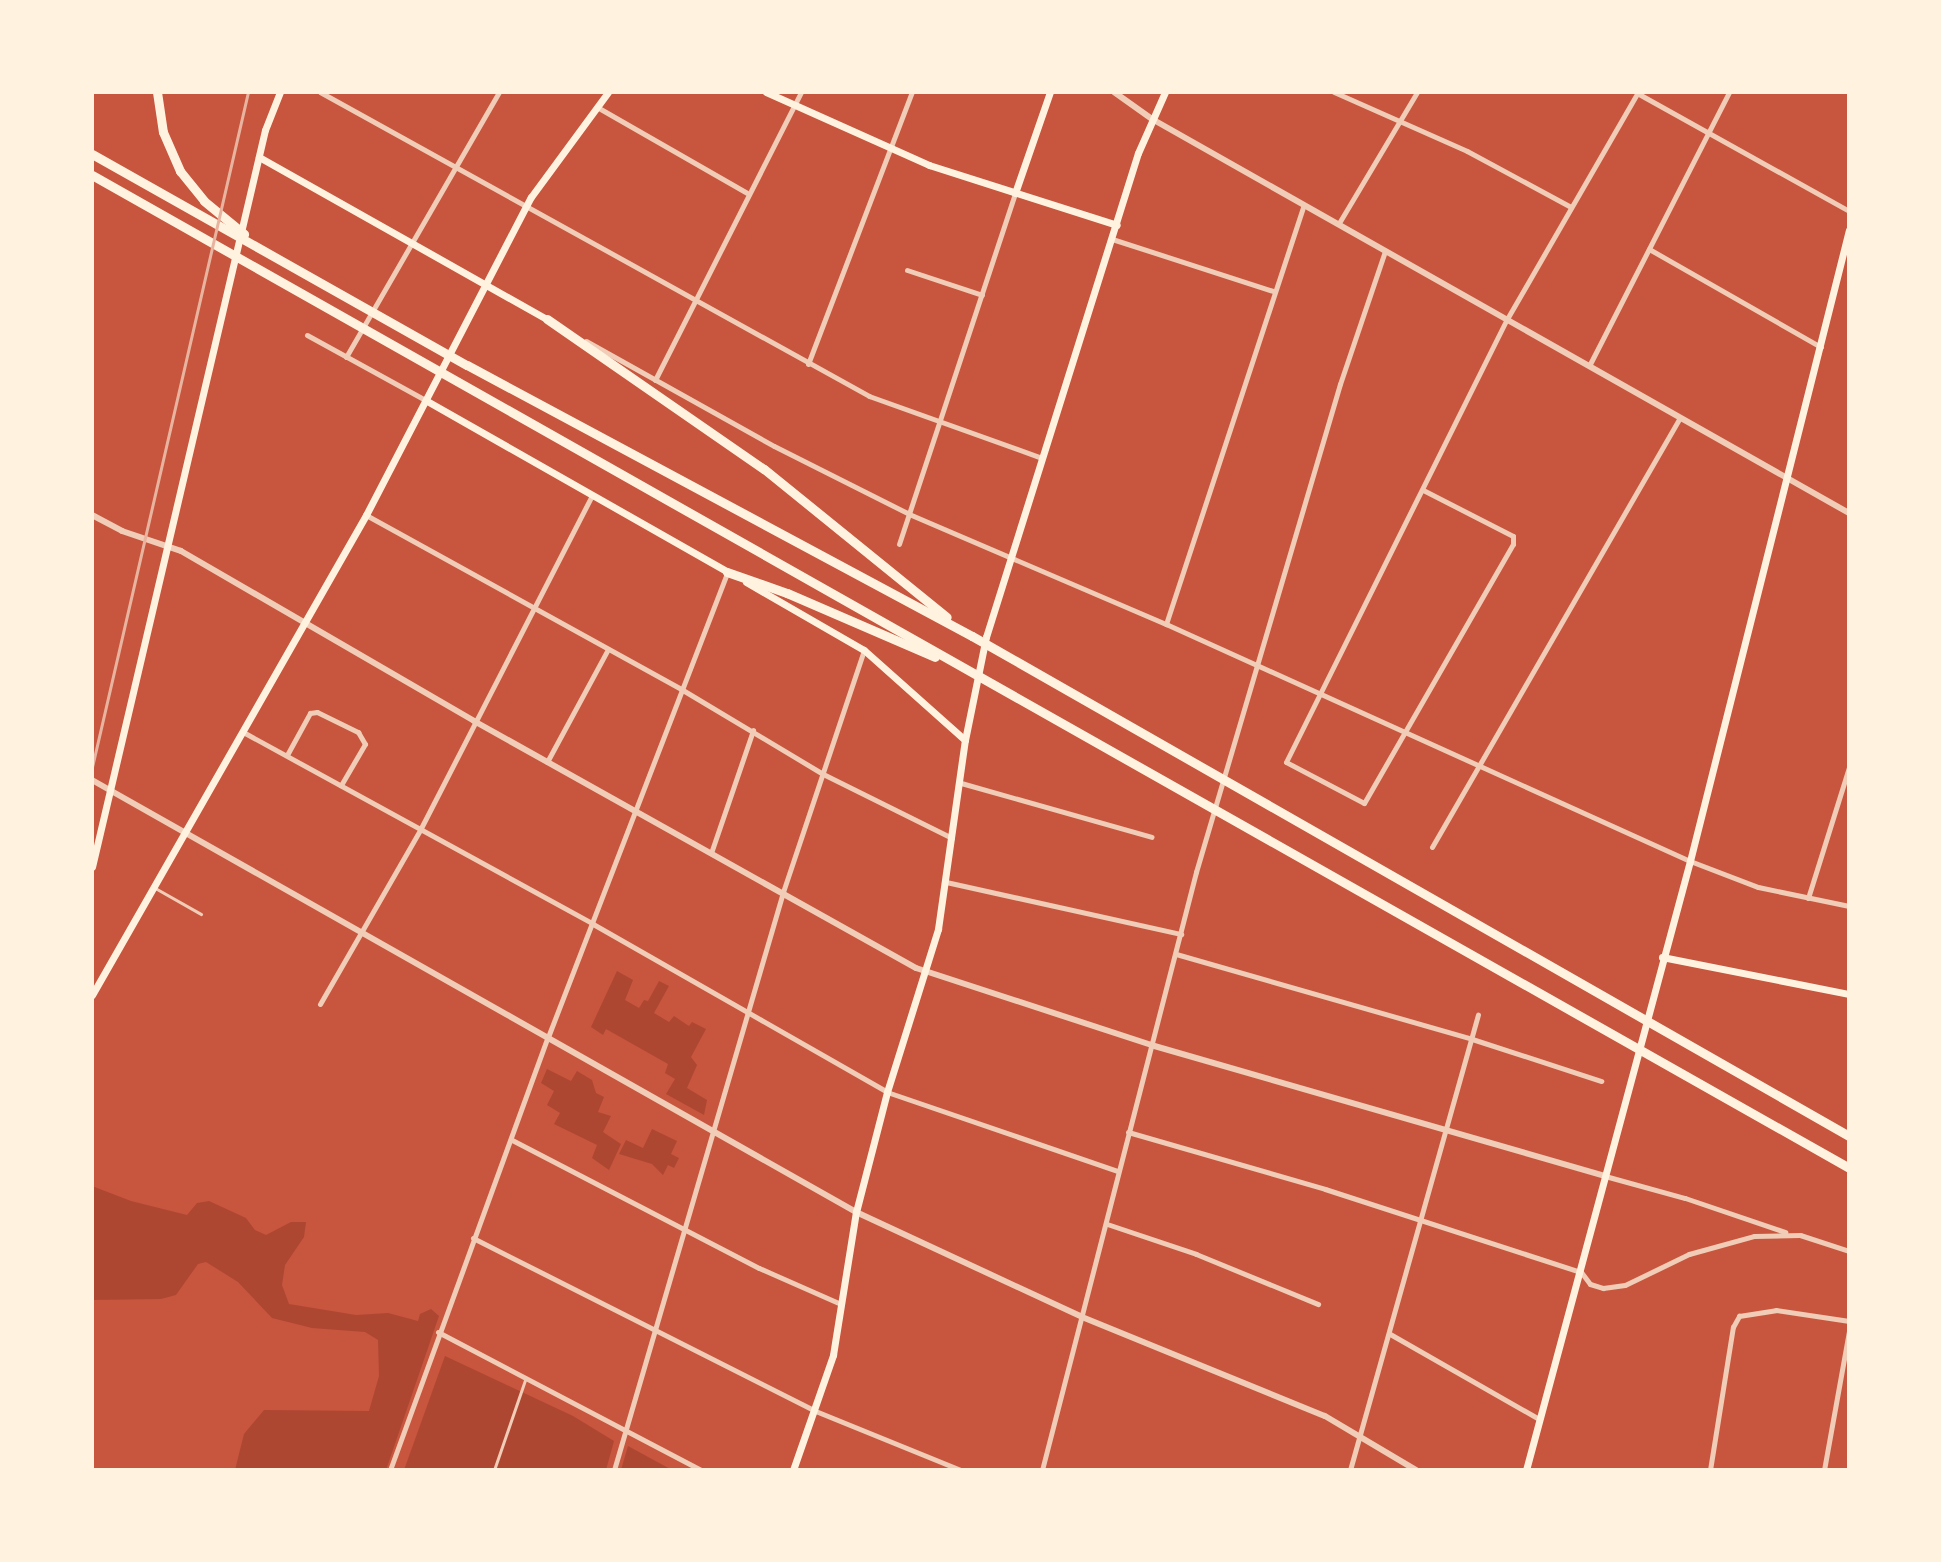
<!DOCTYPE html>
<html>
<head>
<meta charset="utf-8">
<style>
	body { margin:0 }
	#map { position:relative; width:1941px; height:1562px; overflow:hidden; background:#c8553d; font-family:"PT Sans Narrow",sans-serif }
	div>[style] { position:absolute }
	.green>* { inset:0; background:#ae4732 }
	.service>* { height:3px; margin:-1.5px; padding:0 1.5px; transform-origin:1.5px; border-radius:1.5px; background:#f1ccb7 }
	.minor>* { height:5px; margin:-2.5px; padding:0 2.5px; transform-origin:2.5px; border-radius:2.5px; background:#f1ccb7 }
	.tertiary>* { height:6px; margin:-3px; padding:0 3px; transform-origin:3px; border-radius:3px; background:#f1ccb7 }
	.secondary>* { height:7px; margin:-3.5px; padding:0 3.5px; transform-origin:3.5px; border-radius:3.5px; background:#fff3e0 }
	.motorway>* { height:9px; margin:-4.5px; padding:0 4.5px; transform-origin:4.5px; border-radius:4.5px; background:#fff3e0 }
	.rail>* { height:3px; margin:-1.5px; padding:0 1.5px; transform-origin:1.5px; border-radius:1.5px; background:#e9b49f }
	span { translate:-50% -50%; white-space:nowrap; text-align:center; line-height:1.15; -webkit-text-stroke:8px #fff3e0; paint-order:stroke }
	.frame { position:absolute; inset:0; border:94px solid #fff3e0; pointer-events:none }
</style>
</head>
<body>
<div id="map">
	<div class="green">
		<div style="clip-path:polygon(617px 971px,633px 980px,625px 1000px,639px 1008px,644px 1000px,648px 1001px,659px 981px,669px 986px,654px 1013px,669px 1022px,674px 1016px,689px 1026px,692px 1022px,706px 1029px,691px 1057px,697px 1065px,687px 1088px,707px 1100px,704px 1115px,666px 1094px,675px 1079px,665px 1073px,668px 1064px,606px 1029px,603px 1035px,591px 1027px)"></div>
		<div style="clip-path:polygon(547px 1069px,571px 1081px,577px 1071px,592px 1080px,596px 1093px,604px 1097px,598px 1112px,611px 1116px,603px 1132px,621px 1144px,609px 1170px,592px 1158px,597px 1145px,554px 1124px,560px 1113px,547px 1105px,554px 1091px,541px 1083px)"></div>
		<div style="clip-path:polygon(652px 1129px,677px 1141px,671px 1154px,679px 1158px,674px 1168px,668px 1165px,663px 1175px,652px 1164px,619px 1154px,626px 1140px,643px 1148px)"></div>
		<div style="clip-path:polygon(92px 1186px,131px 1201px,187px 1215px,197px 1203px,209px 1201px,246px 1218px,255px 1230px,266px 1235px,291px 1222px,306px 1222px,304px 1237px,285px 1265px,282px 1285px,289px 1304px,356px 1315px,388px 1313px,418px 1321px,420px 1314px,431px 1309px,439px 1316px,386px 1470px,235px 1470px,244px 1434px,264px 1410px,369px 1411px,379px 1376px,378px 1340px,365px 1332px,312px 1328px,272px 1318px,238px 1282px,206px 1262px,198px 1264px,176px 1295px,161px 1299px,92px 1300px)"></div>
		<div style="clip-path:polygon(445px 1356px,573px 1416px,614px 1441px,606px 1470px,404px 1470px)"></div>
		<div style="clip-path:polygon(628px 1446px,672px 1470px,621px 1470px)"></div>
	</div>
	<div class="service">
		<div style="left:155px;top:888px;width:53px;rotate:29.5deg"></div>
		<div style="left:494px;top:1470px;width:95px;rotate:-71deg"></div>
	</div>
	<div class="minor">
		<div style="left:320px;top:92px;width:628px;rotate:28.97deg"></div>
		<div style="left:869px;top:396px;width:184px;rotate:19.7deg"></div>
		<div style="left:1334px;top:92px;width:145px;rotate:23.9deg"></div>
		<div style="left:1467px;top:151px;width:118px;rotate:28.3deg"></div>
		<div style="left:1637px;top:93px;width:243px;rotate:29.1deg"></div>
		<div style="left:597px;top:107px;width:173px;rotate:29.8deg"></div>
		<div style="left:1339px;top:223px;width:152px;rotate:-59.2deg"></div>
		<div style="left:1112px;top:239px;width:169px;rotate:17.9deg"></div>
		<div style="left:1649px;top:249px;width:198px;rotate:29.7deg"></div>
		<div style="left:907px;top:270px;width:79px;rotate:18.4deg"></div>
		<div style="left:307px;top:335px;width:135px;rotate:28.8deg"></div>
		<div style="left:586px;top:341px;width:215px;rotate:29.2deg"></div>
		<div style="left:774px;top:446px;width:151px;rotate:26.7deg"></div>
		<div style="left:909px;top:514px;width:280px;rotate:23.2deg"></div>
		<div style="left:1166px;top:624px;width:575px;rotate:24.34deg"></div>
		<div style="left:1690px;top:861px;width:73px;rotate:20.9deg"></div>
		<div style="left:1758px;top:887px;width:93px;rotate:11.8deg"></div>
		<div style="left:346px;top:357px;width:306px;rotate:-60deg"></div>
		<div style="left:808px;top:364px;width:291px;rotate:-69.1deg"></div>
		<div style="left:1590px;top:364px;width:305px;rotate:-62.9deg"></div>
		<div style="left:655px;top:380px;width:323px;rotate:-63.1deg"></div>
		<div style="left:1423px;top:490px;width:101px;rotate:27.1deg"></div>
		<div style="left:1513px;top:536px;width:8px;rotate:90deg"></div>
		<div style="left:1513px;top:544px;width:299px;rotate:119.9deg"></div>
		<div style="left:1364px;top:803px;width:88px;rotate:-152.3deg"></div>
		<div style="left:1286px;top:762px;width:495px;rotate:-63.5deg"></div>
		<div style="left:1507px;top:319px;width:262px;rotate:-60deg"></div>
		<div style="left:366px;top:515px;width:360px;rotate:28.9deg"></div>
		<div style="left:681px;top:689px;width:165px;rotate:30.9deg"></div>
		<div style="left:823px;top:774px;width:144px;rotate:26.4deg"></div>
		<div style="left:899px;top:544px;width:370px;rotate:-71.7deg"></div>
		<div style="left:1166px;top:624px;width:441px;rotate:-71.8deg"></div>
		<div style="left:243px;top:732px;width:399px;rotate:28.7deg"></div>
		<div style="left:593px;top:924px;width:339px;rotate:29.7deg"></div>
		<div style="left:887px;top:1092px;width:244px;rotate:18.9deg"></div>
		<div style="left:287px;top:755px;width:48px;rotate:-61.3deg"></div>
		<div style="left:310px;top:713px;width:7px;rotate:-8deg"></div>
		<div style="left:317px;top:712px;width:46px;rotate:26deg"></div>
		<div style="left:358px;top:732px;width:14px;rotate:60deg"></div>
		<div style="left:365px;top:744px;width:48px;rotate:120.3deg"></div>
		<div style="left:547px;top:762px;width:128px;rotate:-61.6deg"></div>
		<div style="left:961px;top:783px;width:198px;rotate:15.8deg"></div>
		<div style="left:1432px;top:847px;width:496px;rotate:-60deg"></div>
		<div style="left:711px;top:853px;width:130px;rotate:-71.1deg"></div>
		<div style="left:946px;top:882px;width:241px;rotate:12.5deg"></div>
		<div style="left:1808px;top:898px;width:137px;rotate:-72.6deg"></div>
		<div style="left:1176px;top:954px;width:308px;rotate:16deg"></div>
		<div style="left:1472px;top:1039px;width:136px;rotate:18deg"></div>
		<div style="left:320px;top:1004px;width:201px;rotate:-60.1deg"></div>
		<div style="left:420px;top:830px;width:374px;rotate:-62.8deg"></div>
		<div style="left:1128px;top:1132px;width:205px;rotate:16.1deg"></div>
		<div style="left:1325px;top:1189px;width:269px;rotate:18deg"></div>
		<div style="left:1581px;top:1272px;width:15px;rotate:53deg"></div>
		<div style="left:1590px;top:1284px;width:14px;rotate:17deg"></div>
		<div style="left:1603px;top:1288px;width:22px;rotate:-8deg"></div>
		<div style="left:1625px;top:1285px;width:71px;rotate:-25.8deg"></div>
		<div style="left:1689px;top:1254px;width:67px;rotate:-15.5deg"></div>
		<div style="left:1754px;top:1236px;width:46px;rotate:-1.2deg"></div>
		<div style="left:1800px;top:1235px;width:52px;rotate:18.1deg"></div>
		<div style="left:512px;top:1140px;width:278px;rotate:27.4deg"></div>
		<div style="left:759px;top:1268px;width:90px;rotate:23.7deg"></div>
		<div style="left:1605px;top:1176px;width:83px;rotate:15.4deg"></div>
		<div style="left:1685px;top:1198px;width:106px;rotate:18.8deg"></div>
		<div style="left:1107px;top:1224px;width:94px;rotate:18.6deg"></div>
		<div style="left:1196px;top:1254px;width:132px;rotate:22.3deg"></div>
		<div style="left:473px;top:1238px;width:381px;rotate:26.8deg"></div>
		<div style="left:813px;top:1410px;width:160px;rotate:22.1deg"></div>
		<div style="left:438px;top:1332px;width:297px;rotate:27.7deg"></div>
		<div style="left:1390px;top:1334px;width:172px;rotate:29.7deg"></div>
		<div style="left:390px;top:1470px;width:461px;rotate:-70deg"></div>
		<div style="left:548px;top:1037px;width:497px;rotate:-68.9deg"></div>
		<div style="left:614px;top:1470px;width:602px;rotate:-73.7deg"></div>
		<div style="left:783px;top:892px;width:255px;rotate:-71.5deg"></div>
		<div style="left:1042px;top:1470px;width:618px;rotate:-75.56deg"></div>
		<div style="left:1196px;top:872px;width:509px;rotate:-73.56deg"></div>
		<div style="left:1340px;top:384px;width:140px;rotate:-71.3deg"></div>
		<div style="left:1350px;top:1470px;width:473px;rotate:-74.3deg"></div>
		<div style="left:1710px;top:1470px;width:145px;rotate:-80.9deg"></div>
		<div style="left:1733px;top:1327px;width:13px;rotate:-61deg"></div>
		<div style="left:1739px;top:1316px;width:37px;rotate:-9deg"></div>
		<div style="left:1776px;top:1310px;width:74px;rotate:8.6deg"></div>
		<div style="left:1824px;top:1470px;width:141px;rotate:-79.8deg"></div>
	</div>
	<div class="tertiary">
		<div style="left:1114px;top:92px;width:47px;rotate:35.4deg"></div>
		<div style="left:1152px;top:119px;width:801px;rotate:29.48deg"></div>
		<div style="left:92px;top:515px;width:34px;rotate:28deg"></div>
		<div style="left:122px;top:531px;width:62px;rotate:18.7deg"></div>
		<div style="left:181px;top:551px;width:339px;rotate:30.1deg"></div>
		<div style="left:474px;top:721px;width:506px;rotate:29.2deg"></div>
		<div style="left:916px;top:968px;width:247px;rotate:18.1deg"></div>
		<div style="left:1151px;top:1045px;width:473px;rotate:16.1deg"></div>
		<div style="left:92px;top:780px;width:878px;rotate:29.49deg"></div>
		<div style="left:856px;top:1212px;width:249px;rotate:24.9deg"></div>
		<div style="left:1082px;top:1317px;width:262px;rotate:22.2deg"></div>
		<div style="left:1325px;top:1416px;width:106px;rotate:30.7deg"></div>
	</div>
	<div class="secondary">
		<div style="left:766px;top:92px;width:179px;rotate:24.1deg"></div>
		<div style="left:929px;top:165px;width:197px;rotate:17.7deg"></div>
		<div style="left:259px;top:157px;width:330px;rotate:29.4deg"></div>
		<div style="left:1015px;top:193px;width:107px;rotate:-70.9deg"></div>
		<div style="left:427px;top:401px;width:350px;rotate:29.6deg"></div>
		<div style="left:746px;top:582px;width:136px;rotate:30deg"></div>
		<div style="left:864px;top:650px;width:135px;rotate:41.7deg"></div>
		<div style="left:92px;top:867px;width:757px;rotate:-76.79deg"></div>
		<div style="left:265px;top:130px;width:41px;rotate:-68.5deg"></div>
		<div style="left:1662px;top:957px;width:191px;rotate:11.2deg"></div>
		<div style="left:92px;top:995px;width:553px;rotate:-60.28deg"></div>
		<div style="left:366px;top:515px;width:358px;rotate:-62.6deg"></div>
		<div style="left:531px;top:197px;width:130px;rotate:-53.7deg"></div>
		<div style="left:793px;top:1470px;width:122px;rotate:-70.8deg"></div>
		<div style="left:833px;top:1355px;width:145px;rotate:-80.9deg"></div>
		<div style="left:856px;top:1212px;width:124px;rotate:-75.5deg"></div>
		<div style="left:887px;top:1092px;width:171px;rotate:-72.6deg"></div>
		<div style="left:938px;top:929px;width:191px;rotate:-81.9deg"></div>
		<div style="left:965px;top:740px;width:105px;rotate:-78.5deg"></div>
		<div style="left:986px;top:637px;width:507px;rotate:-72.57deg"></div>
		<div style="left:1138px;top:153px;width:67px;rotate:-66.1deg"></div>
		<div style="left:1526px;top:1470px;width:631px;rotate:-74.93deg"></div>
		<div style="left:1690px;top:861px;width:651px;rotate:-75.86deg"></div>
	</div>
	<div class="motorway">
		<div style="left:157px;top:92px;width:40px;rotate:81.5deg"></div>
		<div style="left:163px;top:132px;width:43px;rotate:66.4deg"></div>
		<div style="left:180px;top:171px;width:38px;rotate:51deg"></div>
		<div style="left:204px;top:201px;width:52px;rotate:39.5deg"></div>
		<div style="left:92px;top:154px;width:430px;rotate:29.4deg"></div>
		<div style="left:467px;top:365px;width:573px;rotate:28.22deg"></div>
		<div style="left:972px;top:636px;width:1010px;rotate:29.69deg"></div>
		<div style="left:92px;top:175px;width:2018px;rotate:29.47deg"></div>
		<div style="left:547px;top:319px;width:264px;rotate:34.7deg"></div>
		<div style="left:764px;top:469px;width:235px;rotate:39deg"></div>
		<div style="left:727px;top:572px;width:64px;rotate:19.3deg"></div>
		<div style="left:787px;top:593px;width:161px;rotate:23.4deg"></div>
	</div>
	<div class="rail">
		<div style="left:92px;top:767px;width:693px;rotate:-76.99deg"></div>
	</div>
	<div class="frame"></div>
</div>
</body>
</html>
